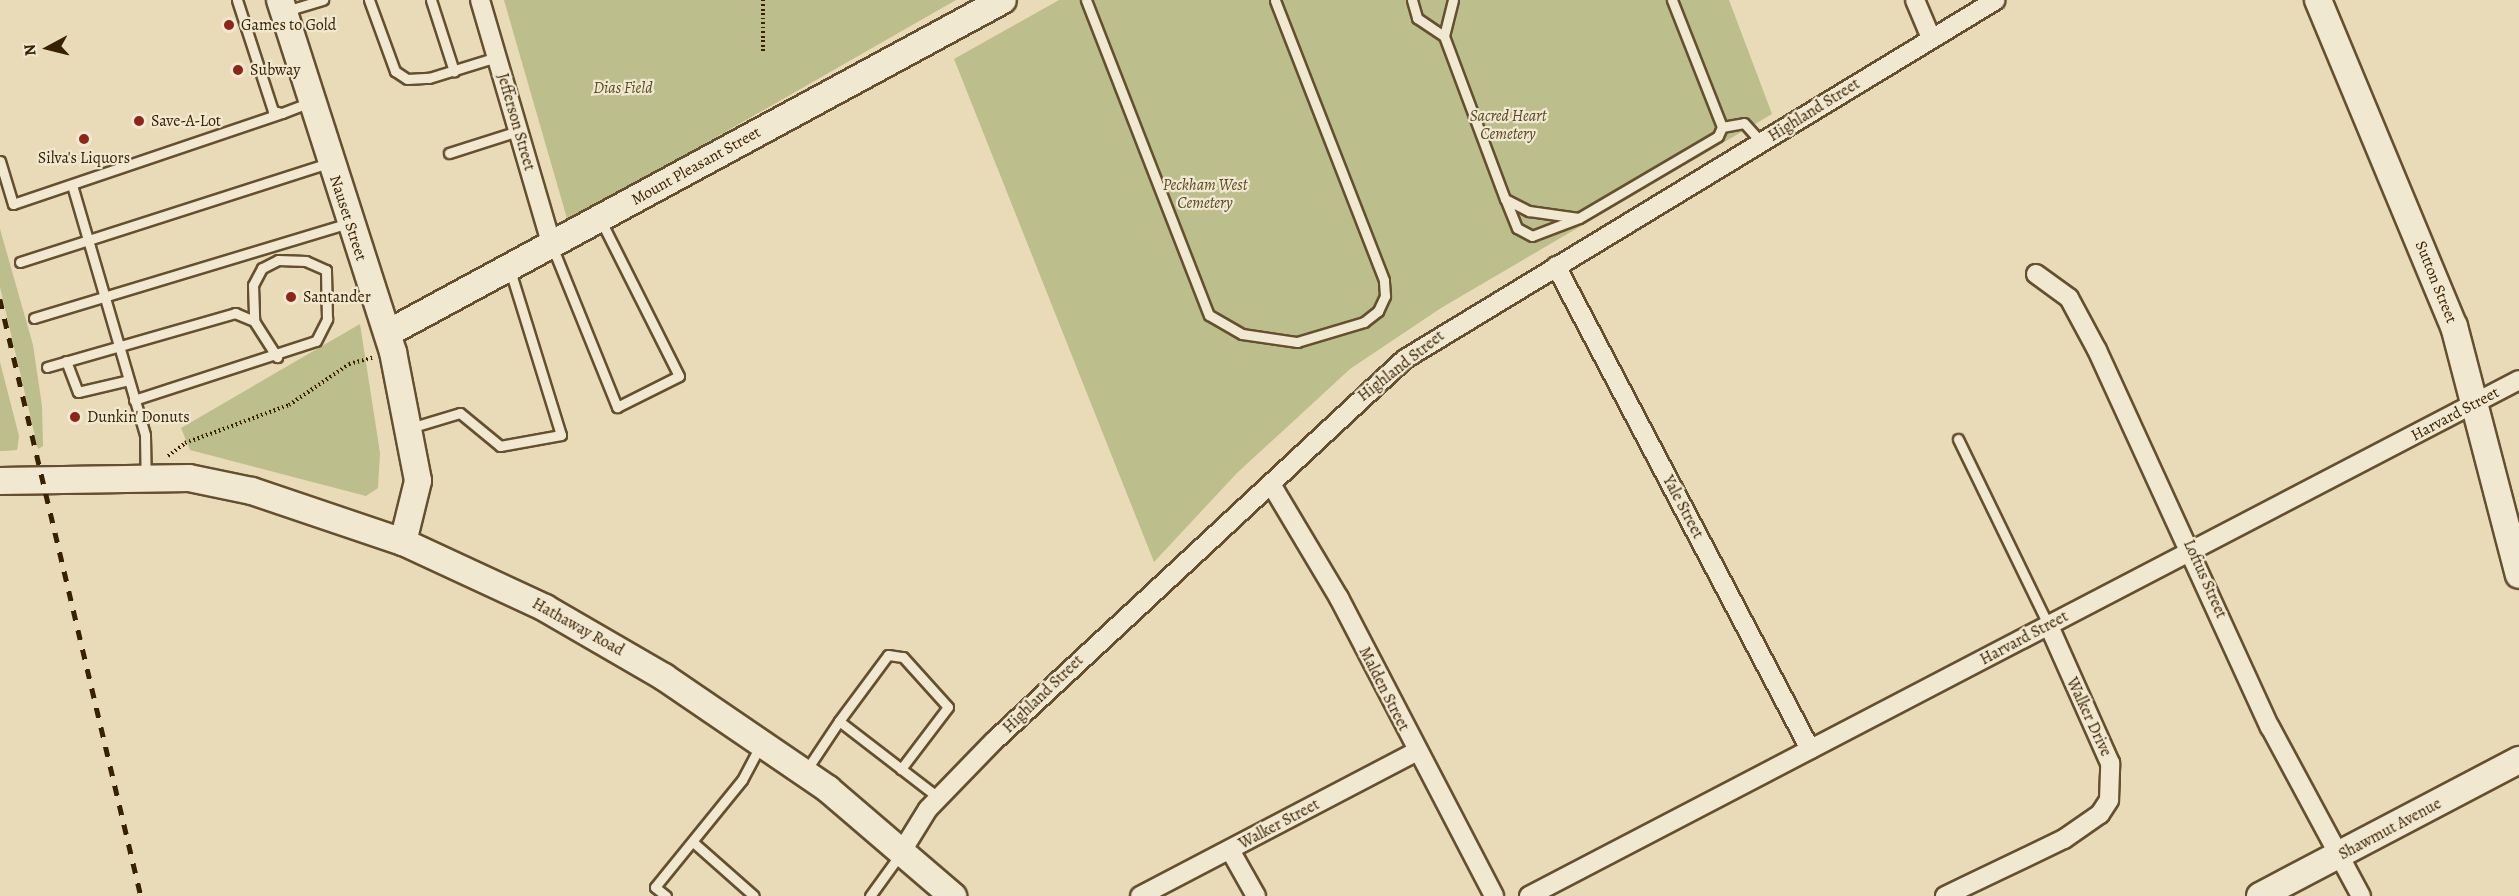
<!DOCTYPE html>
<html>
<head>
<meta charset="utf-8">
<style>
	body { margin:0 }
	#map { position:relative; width:2519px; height:896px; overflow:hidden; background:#e9dbb8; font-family:Alegreya,serif }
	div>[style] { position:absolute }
	.green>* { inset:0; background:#bcbe8b }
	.path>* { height:4px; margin-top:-2px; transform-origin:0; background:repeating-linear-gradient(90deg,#382100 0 1.5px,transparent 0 4.5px) }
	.roads { filter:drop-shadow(2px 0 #64502e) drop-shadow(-2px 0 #64502e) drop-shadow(0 2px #64502e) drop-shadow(0 -2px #64502e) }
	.lane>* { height:9px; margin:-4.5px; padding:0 4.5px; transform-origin:4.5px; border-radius:4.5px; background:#f1e8d1 }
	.street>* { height:18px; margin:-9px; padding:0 9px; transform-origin:9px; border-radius:9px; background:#f1e8d1 }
	.secondary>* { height:26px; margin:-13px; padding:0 13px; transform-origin:13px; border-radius:13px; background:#f1e8d1 }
	.rail>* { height:4.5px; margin-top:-2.25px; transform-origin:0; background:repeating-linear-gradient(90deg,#382100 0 10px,transparent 0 20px) }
	.dots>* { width:16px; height:16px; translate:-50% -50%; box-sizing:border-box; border:3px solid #f1e8d1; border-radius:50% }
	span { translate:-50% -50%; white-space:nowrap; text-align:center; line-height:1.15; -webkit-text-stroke:4.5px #f1e8d1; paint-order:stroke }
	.poi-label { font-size:16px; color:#382100 }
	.left { translate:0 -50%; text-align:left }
	.park-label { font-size:16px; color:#594823; font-style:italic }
	.street-label { font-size:16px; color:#382100 }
	.north { position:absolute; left:18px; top:18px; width:60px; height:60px; -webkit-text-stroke:4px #f1e8d1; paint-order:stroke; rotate:263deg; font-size:16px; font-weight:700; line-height:24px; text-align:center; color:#382100 }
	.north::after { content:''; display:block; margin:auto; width:21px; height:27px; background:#382100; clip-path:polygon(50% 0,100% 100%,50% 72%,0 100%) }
</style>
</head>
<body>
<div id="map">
	<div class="green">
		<div style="clip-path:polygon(504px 0,956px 0,568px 222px)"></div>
		<div style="clip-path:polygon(1059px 0,1729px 0,1772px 114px,1441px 308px,1350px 369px,1237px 473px,1154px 562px,954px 59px)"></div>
		<div style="clip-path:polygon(0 229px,33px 345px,42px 406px,43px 446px,38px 449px,0 287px)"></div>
		<div style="clip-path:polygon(360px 324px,380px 453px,378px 488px,366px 496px,190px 450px,181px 428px)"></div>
		<div style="clip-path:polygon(0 362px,19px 436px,17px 450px,4px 451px,0 451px)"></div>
	</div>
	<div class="path">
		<div style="left:763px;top:0;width:53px;rotate:90deg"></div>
		<div style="left:168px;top:456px;width:21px;rotate:-37deg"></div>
		<div style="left:185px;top:443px;width:111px;rotate:-20.1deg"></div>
		<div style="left:289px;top:405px;width:73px;rotate:-34.3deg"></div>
		<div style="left:349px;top:364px;width:24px;rotate:-15deg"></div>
	</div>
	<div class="roads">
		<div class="lane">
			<div style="left:237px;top:0;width:117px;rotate:72deg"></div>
			<div style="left:273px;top:111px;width:9px;rotate:13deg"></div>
			<div style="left:282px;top:113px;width:31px;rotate:-21deg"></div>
			<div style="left:369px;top:0;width:76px;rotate:69.9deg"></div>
			<div style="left:395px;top:71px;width:14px;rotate:34deg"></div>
			<div style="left:407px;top:79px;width:22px;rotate:-3deg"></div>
			<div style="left:429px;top:78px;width:71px;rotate:-17.2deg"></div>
			<div style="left:431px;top:0;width:75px;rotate:72.1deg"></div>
			<div style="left:1086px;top:0;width:338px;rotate:68.7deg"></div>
			<div style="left:1209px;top:315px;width:38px;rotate:30deg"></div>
			<div style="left:1242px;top:334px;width:56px;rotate:8.3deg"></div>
			<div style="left:1297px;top:342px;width:70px;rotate:-16.6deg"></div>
			<div style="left:1364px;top:322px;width:18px;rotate:-38deg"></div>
			<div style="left:1378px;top:311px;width:17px;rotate:-65deg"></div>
			<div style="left:1385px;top:296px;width:16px;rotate:-94deg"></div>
			<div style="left:1384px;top:280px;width:300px;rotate:-111.3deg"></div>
			<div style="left:1412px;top:0;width:19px;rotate:74deg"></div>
			<div style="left:1417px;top:18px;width:32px;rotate:34deg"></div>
			<div style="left:1444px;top:36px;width:174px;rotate:69.5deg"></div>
			<div style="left:1672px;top:0;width:136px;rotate:68.5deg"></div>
			<div style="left:286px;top:11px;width:39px;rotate:-17deg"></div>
			<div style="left:1444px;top:36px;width:37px;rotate:-76deg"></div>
			<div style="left:449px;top:153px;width:72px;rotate:-17.7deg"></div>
			<div style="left:0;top:161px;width:45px;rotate:73.2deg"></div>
			<div style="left:13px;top:204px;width:284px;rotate:-18.7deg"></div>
			<div style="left:72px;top:185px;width:260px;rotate:73.7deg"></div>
			<div style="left:145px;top:435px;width:39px;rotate:89deg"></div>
			<div style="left:1579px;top:218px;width:50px;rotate:159deg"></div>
			<div style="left:1532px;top:236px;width:17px;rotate:-152deg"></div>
			<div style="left:1517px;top:228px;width:31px;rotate:-112deg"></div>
			<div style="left:1505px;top:199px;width:27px;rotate:27deg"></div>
			<div style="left:1529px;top:211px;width:50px;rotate:8deg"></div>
			<div style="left:1579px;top:218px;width:161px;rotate:-30.5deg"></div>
			<div style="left:1718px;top:136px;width:10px;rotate:-66deg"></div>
			<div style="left:1722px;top:127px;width:22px;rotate:-10deg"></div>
			<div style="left:1744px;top:123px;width:25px;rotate:48deg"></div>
			<div style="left:552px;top:246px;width:174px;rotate:68deg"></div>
			<div style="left:617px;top:407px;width:69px;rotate:-26.6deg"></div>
			<div style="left:679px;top:376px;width:176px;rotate:-116.7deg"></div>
			<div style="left:20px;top:262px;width:324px;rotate:-17.8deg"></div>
			<div style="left:34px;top:318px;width:328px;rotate:-16.8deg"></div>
			<div style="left:66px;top:361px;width:33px;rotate:69deg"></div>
			<div style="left:78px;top:392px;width:52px;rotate:-13.2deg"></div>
			<div style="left:47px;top:367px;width:196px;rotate:-16deg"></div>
			<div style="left:235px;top:313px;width:21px;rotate:23deg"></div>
			<div style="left:254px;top:321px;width:43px;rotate:57.4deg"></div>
			<div style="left:134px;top:400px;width:191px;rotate:-18deg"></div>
			<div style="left:316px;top:341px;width:25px;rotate:-63deg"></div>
			<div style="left:327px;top:319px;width:49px;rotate:-91.2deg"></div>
			<div style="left:326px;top:270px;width:22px;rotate:-156deg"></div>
			<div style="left:306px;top:261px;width:28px;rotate:-178deg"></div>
			<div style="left:278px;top:260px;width:18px;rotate:153deg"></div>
			<div style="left:262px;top:268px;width:19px;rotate:118deg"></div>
			<div style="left:253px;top:285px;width:36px;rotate:88deg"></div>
			<div style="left:410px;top:428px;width:52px;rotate:-16.7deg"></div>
			<div style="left:460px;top:413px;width:52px;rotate:39.5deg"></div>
			<div style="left:500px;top:446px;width:62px;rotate:-10.2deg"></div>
			<div style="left:561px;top:435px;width:173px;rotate:-107.2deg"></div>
			<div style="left:1958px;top:439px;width:206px;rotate:64.1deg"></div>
			<div style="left:839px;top:721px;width:82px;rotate:-53.4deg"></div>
			<div style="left:888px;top:655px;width:15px;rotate:8deg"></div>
			<div style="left:903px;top:657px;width:67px;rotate:48deg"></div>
			<div style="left:948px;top:707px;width:78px;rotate:127.2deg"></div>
			<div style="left:805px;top:772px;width:61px;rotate:-56.3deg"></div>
			<div style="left:839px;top:721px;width:126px;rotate:37.6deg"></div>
			<div style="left:693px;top:842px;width:81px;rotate:41.5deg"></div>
			<div style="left:666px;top:896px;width:14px;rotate:-141deg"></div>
			<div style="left:655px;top:887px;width:138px;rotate:-50.9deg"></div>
			<div style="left:742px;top:780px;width:38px;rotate:-62deg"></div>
			<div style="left:870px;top:896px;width:53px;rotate:-54.2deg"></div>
		</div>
		<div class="street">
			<div style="left:480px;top:0;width:253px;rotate:73.7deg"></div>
			<div style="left:1915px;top:0;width:41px;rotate:67.2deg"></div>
			<div style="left:1556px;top:266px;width:546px;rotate:62.26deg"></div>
			<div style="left:2036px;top:274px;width:41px;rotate:36deg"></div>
			<div style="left:2069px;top:298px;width:59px;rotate:61.7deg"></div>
			<div style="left:2097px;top:350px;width:415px;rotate:65.4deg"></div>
			<div style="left:2270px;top:727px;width:192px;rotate:61.7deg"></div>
			<div style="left:1271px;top:484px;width:133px;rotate:59.2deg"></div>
			<div style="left:1339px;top:598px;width:336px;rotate:62.5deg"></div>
			<div style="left:1230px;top:850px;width:53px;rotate:60.5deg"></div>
			<div style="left:902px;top:851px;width:49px;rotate:-58.2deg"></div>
			<div style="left:928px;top:809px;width:95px;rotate:-45.9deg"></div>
			<div style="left:994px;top:741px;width:561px;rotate:-42.91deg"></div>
			<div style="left:1405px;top:359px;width:691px;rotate:-31.28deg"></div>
			<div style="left:1140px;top:896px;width:311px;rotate:-27.6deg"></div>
			<div style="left:1529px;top:896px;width:1116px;rotate:-27.53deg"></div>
			<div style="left:1945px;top:896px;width:132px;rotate:-25.6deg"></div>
			<div style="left:2064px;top:839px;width:44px;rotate:-34.8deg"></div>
			<div style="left:2100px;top:814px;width:17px;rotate:-57deg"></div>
			<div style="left:2109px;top:800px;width:37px;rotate:-88deg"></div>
			<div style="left:2110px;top:763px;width:152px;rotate:-114deg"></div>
		</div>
		<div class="secondary">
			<div style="left:280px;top:0;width:370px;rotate:72.2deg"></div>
			<div style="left:393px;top:352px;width:131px;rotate:79deg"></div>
			<div style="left:418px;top:481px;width:63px;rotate:103.8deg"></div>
			<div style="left:2318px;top:0;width:353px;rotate:67.4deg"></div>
			<div style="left:2454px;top:326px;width:257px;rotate:75.4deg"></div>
			<div style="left:388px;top:333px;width:699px;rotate:-28.43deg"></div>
			<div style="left:0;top:481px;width:189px;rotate:-0.9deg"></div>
			<div style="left:189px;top:478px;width:64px;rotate:11.7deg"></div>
			<div style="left:252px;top:491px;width:159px;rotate:18.7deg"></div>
			<div style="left:403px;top:542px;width:157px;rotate:24.9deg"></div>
			<div style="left:545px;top:608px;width:138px;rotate:30.1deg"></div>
			<div style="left:664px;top:677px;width:199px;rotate:34.3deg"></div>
			<div style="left:828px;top:789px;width:165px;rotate:40.6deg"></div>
			<div style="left:2260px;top:896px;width:293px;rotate:-27.7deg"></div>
		</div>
	</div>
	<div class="rail">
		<div style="left:0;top:299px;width:613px;rotate:76.71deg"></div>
	</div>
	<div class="dots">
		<div style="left:229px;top:25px;background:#8f2418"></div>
		<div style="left:238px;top:70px;background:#8f2418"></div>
		<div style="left:139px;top:121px;background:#8f2418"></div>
		<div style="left:84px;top:139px;background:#8f2418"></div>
		<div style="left:291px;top:297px;background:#8f2418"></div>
		<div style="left:75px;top:417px;background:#8f2418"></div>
	</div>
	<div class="poi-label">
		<span class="left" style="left:241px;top:25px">Games to Gold</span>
		<span class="left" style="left:250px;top:70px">Subway</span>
		<span class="left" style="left:151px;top:121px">Save-A-Lot</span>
		<span style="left:84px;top:158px">Silva's Liquors</span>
		<span class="left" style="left:303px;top:297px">Santander</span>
		<span class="left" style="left:87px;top:417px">Dunkin' Donuts</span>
	</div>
	<div class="park-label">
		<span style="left:623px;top:88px">Dias Field</span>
		<span style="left:1508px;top:125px">Sacred Heart<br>Cemetery</span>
		<span style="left:1205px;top:194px">Peckham West<br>Cemetery</span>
	</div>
	<div class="street-label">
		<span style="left:1814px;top:110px;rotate:-32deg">Highland Street</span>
		<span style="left:516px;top:122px;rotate:74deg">Jefferson Street</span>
		<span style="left:696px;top:166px;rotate:-29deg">Mount Pleasant Street</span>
		<span style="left:348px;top:218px;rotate:72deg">Nauset Street</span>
		<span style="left:2436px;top:282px;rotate:68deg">Sutton Street</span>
		<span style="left:1401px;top:366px;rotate:-38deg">Highland Street</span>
		<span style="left:2455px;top:414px;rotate:-28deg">Harvard Street</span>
		<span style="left:1683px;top:507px;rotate:62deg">Yale Street</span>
		<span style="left:2205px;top:579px;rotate:66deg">Loftus Street</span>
		<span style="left:578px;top:627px;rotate:29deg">Hathaway Road</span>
		<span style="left:2024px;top:638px;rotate:-28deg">Harvard Street</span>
		<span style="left:1384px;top:689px;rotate:63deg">Malden Street</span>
		<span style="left:1043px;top:694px;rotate:-44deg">Highland Street</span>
		<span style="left:2089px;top:717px;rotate:65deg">Walker Drive</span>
		<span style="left:1279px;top:824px;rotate:-28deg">Walker Street</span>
		<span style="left:2390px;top:829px;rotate:-28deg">Shawmut Avenue</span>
	</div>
	<div class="north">N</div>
</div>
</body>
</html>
